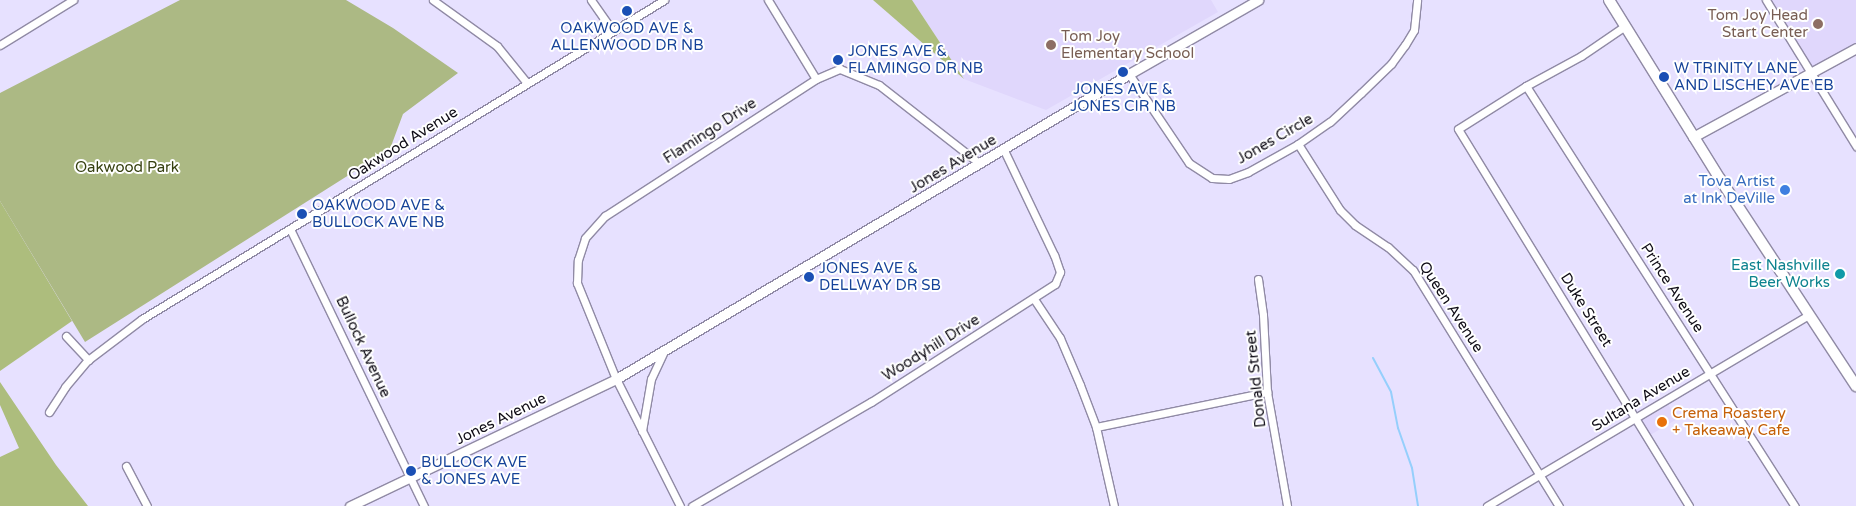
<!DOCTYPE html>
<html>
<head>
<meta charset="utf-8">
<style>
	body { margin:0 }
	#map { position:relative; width:1856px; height:506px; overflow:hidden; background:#e7e1ff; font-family:"Varela Round",sans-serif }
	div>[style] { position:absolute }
	.built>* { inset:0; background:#e0d7fc }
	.green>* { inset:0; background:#acb984 }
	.forest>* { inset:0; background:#adbd7d }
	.stream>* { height:2px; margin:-1px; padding:0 1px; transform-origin:1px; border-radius:1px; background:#95cffc }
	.roads { filter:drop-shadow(1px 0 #908aa5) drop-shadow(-1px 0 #908aa5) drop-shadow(0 1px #908aa5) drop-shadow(0 -1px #908aa5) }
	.minor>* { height:7px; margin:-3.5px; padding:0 3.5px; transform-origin:3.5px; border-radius:3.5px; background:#fff }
	.tertiary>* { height:9px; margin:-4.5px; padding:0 4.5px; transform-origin:4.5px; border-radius:4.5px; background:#fff }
	.secondary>* { height:10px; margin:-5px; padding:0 5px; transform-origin:5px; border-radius:5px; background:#fff }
	.dots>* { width:14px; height:14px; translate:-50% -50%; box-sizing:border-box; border:2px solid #fff; border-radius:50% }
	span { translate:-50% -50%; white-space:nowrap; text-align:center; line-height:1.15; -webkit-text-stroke:4px #fff; paint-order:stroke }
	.education-label { font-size:15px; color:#785e54 }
	.right { translate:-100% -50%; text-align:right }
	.left { translate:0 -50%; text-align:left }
	.transit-label { font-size:15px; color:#164399 }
	.street-label { font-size:15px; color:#0f0c16 }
	.park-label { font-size:15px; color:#364010 }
	.shop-label { font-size:15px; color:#366cbe }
	.culture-label { font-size:15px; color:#0d838f }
	.food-label { font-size:15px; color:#c56008 }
</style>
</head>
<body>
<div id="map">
	<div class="built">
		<div style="clip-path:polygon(912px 0,1211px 0,1218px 12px,1046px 110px,964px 79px)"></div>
		<div style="clip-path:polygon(1765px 0,1856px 0,1856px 48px,1810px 74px)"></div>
		<div style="clip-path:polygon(1666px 401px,1677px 419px,1647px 437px,1636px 419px)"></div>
	</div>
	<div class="green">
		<div style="clip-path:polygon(180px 0,346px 0,393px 28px,458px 73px,403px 114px,390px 149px,85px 342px,0 201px,0 93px)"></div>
	</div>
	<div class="forest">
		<div style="clip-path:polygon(873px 0,912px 0,964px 79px)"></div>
		<div style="clip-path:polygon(0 201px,72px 321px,0 371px)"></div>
		<div style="clip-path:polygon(0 382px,56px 465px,88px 506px,0 506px,0 457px,19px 448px,0 405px)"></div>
	</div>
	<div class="stream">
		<div style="left:1373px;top:358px;width:38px;rotate:62deg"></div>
		<div style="left:1391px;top:392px;width:37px;rotate:79deg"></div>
		<div style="left:1398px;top:428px;width:42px;rotate:70.7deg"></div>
		<div style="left:1412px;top:468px;width:38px;rotate:81deg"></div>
	</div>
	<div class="roads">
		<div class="minor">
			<div style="left:433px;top:0;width:79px;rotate:35.7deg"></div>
			<div style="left:497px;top:46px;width:48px;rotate:51deg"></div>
			<div style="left:591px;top:0;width:38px;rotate:55deg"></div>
			<div style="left:768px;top:0;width:92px;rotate:58.7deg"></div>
			<div style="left:1766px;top:0;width:172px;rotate:58.3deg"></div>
			<div style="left:1625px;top:26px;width:53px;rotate:145.7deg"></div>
			<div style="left:1581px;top:56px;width:63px;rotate:151.4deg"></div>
			<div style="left:1526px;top:86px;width:80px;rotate:147.7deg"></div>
			<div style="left:1458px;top:129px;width:442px;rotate:58.5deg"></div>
			<div style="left:0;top:45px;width:86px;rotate:-31.7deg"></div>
			<div style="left:1129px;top:74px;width:107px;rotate:56deg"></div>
			<div style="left:1189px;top:163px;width:27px;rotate:33deg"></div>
			<div style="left:1212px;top:178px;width:17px;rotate:3deg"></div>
			<div style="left:1229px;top:179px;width:20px;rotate:-20deg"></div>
			<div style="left:1248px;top:172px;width:57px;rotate:-29.2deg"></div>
			<div style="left:1298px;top:144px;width:39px;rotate:-35deg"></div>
			<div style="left:1330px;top:122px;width:42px;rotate:-43.1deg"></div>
			<div style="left:1361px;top:93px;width:42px;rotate:-44deg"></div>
			<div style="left:1391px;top:64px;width:24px;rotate:-54deg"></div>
			<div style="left:1405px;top:45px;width:17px;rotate:-59deg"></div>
			<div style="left:1414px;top:30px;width:30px;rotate:-84deg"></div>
			<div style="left:1526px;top:86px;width:499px;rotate:57.4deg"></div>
			<div style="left:1298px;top:144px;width:78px;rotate:57.5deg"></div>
			<div style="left:1340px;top:210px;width:21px;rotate:45deg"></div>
			<div style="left:1355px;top:225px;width:40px;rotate:34deg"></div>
			<div style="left:1388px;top:247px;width:34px;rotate:43deg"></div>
			<div style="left:1413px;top:270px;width:278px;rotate:58.3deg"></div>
			<div style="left:290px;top:229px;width:308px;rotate:64.2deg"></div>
			<div style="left:1258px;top:279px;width:36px;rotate:82deg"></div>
			<div style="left:1263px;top:315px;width:77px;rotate:87deg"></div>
			<div style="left:1267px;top:392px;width:116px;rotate:80deg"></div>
			<div style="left:1034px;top:299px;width:47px;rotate:56.3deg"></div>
			<div style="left:1060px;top:338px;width:51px;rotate:66.9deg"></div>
			<div style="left:1080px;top:385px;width:45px;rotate:69.1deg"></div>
			<div style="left:1096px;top:427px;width:81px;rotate:77.2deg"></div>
			<div style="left:66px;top:336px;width:33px;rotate:47deg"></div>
			<div style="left:49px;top:412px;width:30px;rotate:-57deg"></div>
			<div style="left:65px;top:387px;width:35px;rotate:-50deg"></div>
			<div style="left:88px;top:360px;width:68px;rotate:-37.2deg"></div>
			<div style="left:142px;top:319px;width:612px;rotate:-31.43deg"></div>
			<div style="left:1096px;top:427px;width:175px;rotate:-11.6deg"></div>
			<div style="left:642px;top:431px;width:53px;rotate:-80.2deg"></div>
			<div style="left:651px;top:379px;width:29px;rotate:-65deg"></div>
			<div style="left:126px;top:466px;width:45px;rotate:62.3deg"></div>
			<div style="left:680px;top:506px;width:142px;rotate:-116.7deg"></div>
			<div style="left:616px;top:379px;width:104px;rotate:-112.1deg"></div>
			<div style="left:577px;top:283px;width:23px;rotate:-88deg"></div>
			<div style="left:578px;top:260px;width:23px;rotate:-72deg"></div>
			<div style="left:585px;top:238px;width:30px;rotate:-48deg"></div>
			<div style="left:605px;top:216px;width:252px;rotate:-33deg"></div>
			<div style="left:816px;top:79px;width:26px;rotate:-23deg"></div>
			<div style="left:840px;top:69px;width:42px;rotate:22.3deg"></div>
			<div style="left:879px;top:85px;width:128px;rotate:38deg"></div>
			<div style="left:692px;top:506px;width:207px;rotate:-30.2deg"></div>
			<div style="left:871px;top:402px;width:219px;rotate:-32.7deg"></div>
			<div style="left:1055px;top:284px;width:13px;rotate:-67deg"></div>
			<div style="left:1060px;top:272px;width:18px;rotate:-109deg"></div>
			<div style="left:1054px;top:255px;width:116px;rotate:-115.5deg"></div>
			<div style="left:1487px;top:506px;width:374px;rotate:-30.7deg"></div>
		</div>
		<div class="tertiary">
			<div style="left:1693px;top:137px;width:186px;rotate:-28.6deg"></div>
			<div style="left:350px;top:506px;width:295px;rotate:-25.5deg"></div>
			<div style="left:616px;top:379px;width:597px;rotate:-30.73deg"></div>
			<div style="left:1129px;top:74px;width:149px;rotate:-29.8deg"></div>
		</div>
		<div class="secondary">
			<div style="left:1609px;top:0;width:211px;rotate:58.2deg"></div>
			<div style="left:1720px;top:179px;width:248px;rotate:56.7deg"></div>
		</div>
	</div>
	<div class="dots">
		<div style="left:627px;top:11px;background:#1a4fb4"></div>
		<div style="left:1818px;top:24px;background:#8d6e63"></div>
		<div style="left:1051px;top:45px;background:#8d6e63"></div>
		<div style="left:838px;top:60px;background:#1a4fb4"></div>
		<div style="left:1123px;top:72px;background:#1a4fb4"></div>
		<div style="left:1664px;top:77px;background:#1a4fb4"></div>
		<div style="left:1785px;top:190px;background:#3f7fe0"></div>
		<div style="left:302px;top:214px;background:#1a4fb4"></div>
		<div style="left:1840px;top:274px;background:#0f9aa8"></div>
		<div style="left:809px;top:277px;background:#1a4fb4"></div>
		<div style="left:1662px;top:422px;background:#e8710a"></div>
		<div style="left:411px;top:471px;background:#1a4fb4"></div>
	</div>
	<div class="education-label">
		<span class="right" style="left:1808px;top:24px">Tom Joy Head<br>Start Center</span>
		<span class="left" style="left:1061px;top:45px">Tom Joy<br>Elementary School</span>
	</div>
	<div class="transit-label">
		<span style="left:627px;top:37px">OAKWOOD AVE &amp;<br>ALLENWOOD DR NB</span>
		<span class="left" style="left:848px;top:60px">JONES AVE &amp;<br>FLAMINGO DR NB</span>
		<span class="left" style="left:1674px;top:77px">W TRINITY LANE<br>AND LISCHEY AVE EB</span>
		<span style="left:1123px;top:98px">JONES AVE &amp;<br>JONES CIR NB</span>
		<span class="left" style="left:312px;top:214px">OAKWOOD AVE &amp;<br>BULLOCK AVE NB</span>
		<span class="left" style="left:819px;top:277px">JONES AVE &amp;<br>DELLWAY DR SB</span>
		<span class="left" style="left:421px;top:471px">BULLOCK AVE<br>&amp; JONES AVE</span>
	</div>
	<div class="street-label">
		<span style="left:710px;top:131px;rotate:-33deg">Flamingo Drive</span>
		<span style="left:1275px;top:139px;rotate:-30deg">Jones Circle</span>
		<span style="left:403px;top:144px;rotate:-32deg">Oakwood Avenue</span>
		<span style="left:953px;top:164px;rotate:-31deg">Jones Avenue</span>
		<span style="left:1672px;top:288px;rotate:57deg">Prince Avenue</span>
		<span style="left:1451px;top:307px;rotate:57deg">Queen Avenue</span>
		<span style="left:1586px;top:310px;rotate:58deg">Duke Street</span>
		<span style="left:363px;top:347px;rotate:65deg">Bullock Avenue</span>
		<span style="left:931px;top:348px;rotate:-32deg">Woodyhill Drive</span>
		<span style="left:1256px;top:379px;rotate:-96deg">Donald Street</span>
		<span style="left:1641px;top:399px;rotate:-31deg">Sultana Avenue</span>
		<span style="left:501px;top:419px;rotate:-26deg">Jones Avenue</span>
	</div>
	<div class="park-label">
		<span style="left:127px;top:168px">Oakwood Park</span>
	</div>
	<div class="shop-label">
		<span class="right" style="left:1775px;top:190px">Tova Artist<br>at Ink DeVille</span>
	</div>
	<div class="culture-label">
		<span class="right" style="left:1830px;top:274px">East Nashville<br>Beer Works</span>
	</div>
	<div class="food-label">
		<span class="left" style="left:1672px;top:422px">Crema Roastery<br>+ Takeaway Cafe</span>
	</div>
</div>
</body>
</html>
